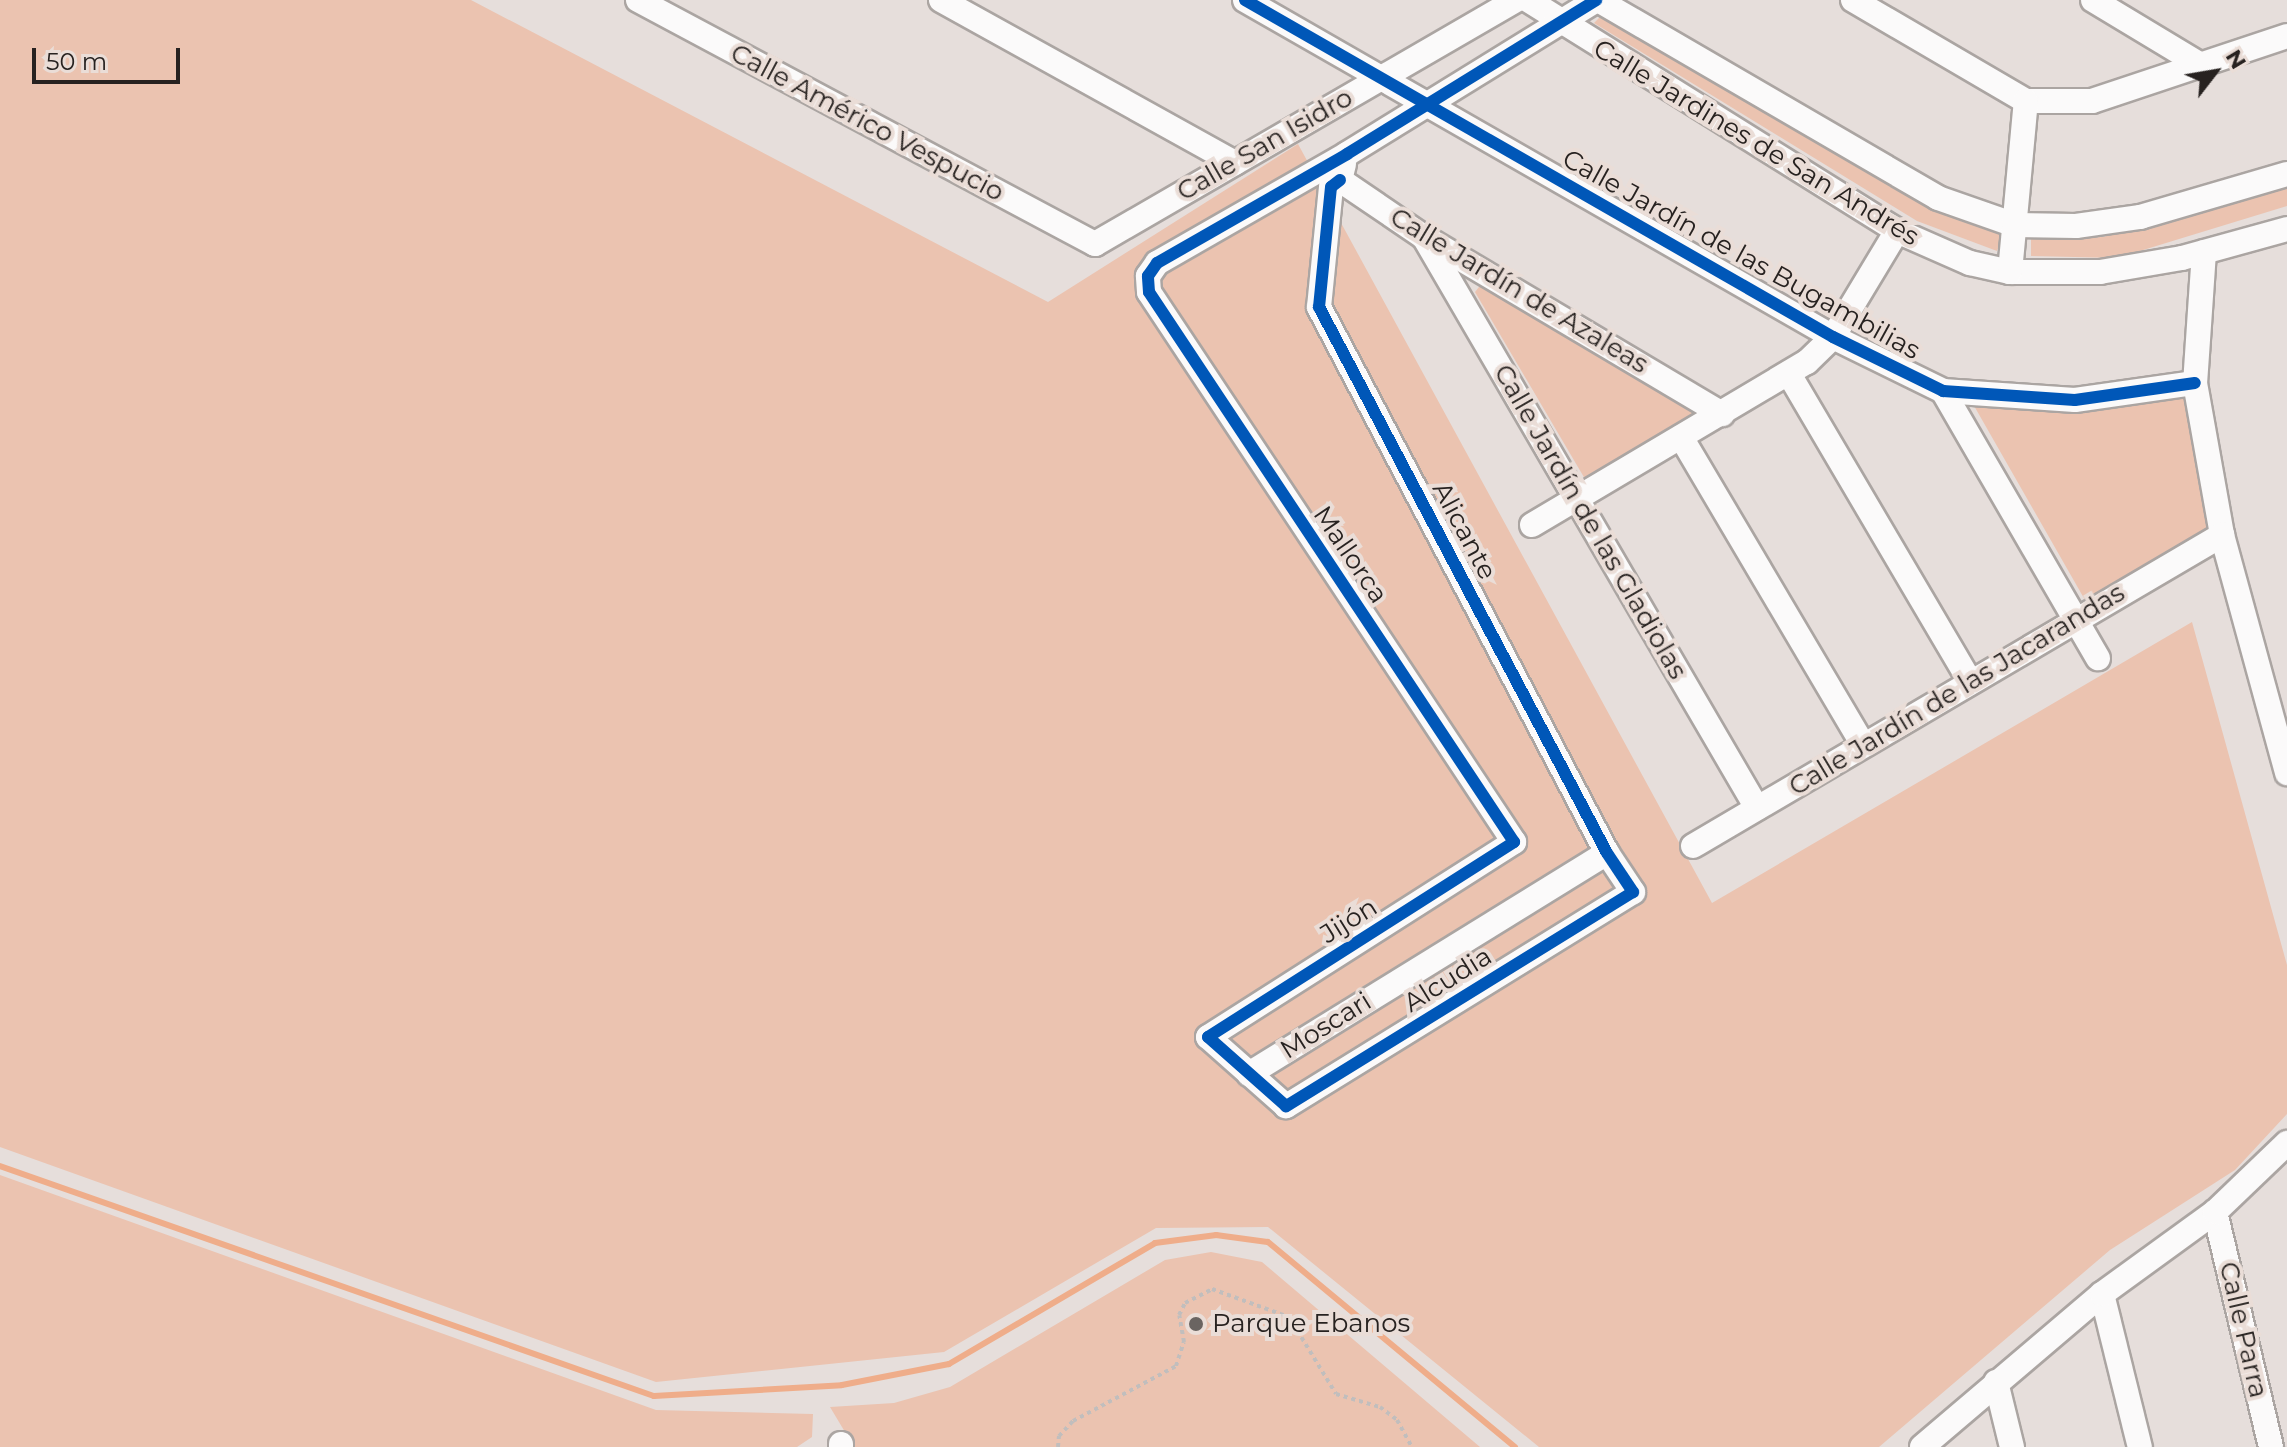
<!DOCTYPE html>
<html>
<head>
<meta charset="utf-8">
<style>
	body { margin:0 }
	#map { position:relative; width:2287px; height:1447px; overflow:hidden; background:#e6dedb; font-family:Montserrat,sans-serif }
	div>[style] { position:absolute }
	.green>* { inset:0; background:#ebc3b0 }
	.stream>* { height:6px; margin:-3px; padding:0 3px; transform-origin:3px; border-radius:3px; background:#efad8a }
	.path>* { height:4px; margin-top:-2px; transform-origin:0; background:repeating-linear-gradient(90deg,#c1bebd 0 4px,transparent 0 8px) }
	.roads { filter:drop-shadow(2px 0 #aba5a2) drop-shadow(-2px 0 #aba5a2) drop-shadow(0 2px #aba5a2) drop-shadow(0 -2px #aba5a2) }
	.minor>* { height:24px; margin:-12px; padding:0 12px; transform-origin:12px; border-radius:12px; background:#fbfafa }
	.cycleway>* { height:12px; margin:-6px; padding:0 6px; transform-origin:6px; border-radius:6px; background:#0057b8 }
	.dots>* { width:22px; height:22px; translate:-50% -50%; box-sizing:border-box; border:4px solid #eaddd7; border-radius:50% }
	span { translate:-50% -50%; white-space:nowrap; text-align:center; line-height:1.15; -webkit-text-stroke:8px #eaddd7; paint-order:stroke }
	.street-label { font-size:26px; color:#272220 }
	.poi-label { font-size:26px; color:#272220 }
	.left { translate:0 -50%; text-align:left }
	.north { position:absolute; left:2175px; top:32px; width:80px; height:80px; -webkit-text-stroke:6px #eaddd7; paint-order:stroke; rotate:59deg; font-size:22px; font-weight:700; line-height:32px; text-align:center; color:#272220 }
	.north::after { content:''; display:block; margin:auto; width:28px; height:36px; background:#272220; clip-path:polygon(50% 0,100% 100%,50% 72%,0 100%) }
	.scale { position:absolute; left:32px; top:48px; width:148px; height:36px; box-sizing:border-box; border:4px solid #272220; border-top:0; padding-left:10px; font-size:24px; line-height:28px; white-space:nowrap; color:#272220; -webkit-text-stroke:6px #eaddd7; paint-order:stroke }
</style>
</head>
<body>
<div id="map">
	<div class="green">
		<div style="clip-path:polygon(0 0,471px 0,1048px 302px,1298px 144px,1712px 903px,2192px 622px,2287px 965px,2287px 1114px,2235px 1170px,2110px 1250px,1879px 1447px,1539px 1447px,1268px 1227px,1156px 1228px,944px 1352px,656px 1382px,0 1147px)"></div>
		<div style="clip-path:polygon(1607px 10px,2004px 232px,1997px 251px,1917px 221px,1594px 23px)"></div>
		<div style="clip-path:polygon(2287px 184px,2287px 206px,2117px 258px,2031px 256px,2031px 239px,2103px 237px)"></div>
		<div style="clip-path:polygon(1483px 282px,1701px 411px,1585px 479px,1475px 292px)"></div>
		<div style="clip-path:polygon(2184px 394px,2210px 531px,2085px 600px,1973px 404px,2100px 407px)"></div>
		<div style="clip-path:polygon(0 1175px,656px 1410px,813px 1414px,812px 1437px,797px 1447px,0 1447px)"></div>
		<div style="clip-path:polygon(1211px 1252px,1262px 1262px,1480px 1447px,854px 1447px,830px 1407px,894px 1403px,950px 1387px,1165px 1260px)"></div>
	</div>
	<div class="stream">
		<div style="left:0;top:1166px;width:693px;rotate:19.38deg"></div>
		<div style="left:654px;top:1396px;width:188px;rotate:-3.3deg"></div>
		<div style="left:842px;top:1385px;width:109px;rotate:-11.1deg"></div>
		<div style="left:949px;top:1364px;width:239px;rotate:-30.4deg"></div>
		<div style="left:1155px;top:1243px;width:62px;rotate:-7.5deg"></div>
		<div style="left:1216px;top:1235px;width:52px;rotate:7.7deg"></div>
		<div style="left:1268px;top:1242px;width:321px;rotate:39.7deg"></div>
	</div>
	<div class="path">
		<div style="left:1058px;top:1447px;width:11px;rotate:-85deg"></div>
		<div style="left:1059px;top:1436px;width:21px;rotate:-47deg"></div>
		<div style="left:1073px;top:1421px;width:117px;rotate:-28.1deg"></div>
		<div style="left:1176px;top:1366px;width:25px;rotate:-72deg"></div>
		<div style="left:1184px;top:1342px;width:27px;rotate:-100deg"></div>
		<div style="left:1179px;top:1315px;width:13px;rotate:-63deg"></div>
		<div style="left:1185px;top:1303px;width:30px;rotate:-27deg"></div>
		<div style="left:1212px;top:1289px;width:82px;rotate:20deg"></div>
		<div style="left:1289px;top:1317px;width:90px;rotate:58.6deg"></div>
		<div style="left:1336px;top:1394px;width:46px;rotate:16.5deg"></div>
		<div style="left:1380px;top:1407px;width:21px;rotate:37deg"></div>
		<div style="left:1397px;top:1420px;width:31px;rotate:61deg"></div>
	</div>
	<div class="roads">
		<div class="minor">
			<div style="left:638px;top:0;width:518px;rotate:28.1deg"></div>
			<div style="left:1095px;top:244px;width:487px;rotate:-30.1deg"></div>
			<div style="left:941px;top:0;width:336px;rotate:29deg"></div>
			<div style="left:1245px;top:0;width:678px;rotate:29.82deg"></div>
			<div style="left:1833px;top:337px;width:123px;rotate:26.1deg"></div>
			<div style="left:1943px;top:391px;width:132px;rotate:3.9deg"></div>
			<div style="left:2075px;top:400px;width:121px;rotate:-8.1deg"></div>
			<div style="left:1528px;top:0;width:435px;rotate:32deg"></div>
			<div style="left:1897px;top:231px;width:80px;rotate:23.7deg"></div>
			<div style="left:1970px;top:263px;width:41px;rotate:12.7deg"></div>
			<div style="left:2010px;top:272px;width:90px"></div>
			<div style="left:2100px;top:272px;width:83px;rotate:-9.7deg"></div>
			<div style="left:2182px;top:258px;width:109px;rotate:-15.4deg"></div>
			<div style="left:1598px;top:0;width:393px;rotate:30.2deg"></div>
			<div style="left:1938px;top:198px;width:82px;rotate:19.3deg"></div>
			<div style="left:2015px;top:225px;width:61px;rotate:0.9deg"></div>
			<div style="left:2076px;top:226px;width:65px;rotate:-8deg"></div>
			<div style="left:2140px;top:217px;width:153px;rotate:-16.3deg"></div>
			<div style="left:1853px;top:0;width:200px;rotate:30.3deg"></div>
			<div style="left:2026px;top:101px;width:66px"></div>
			<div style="left:2092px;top:101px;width:206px;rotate:-18.4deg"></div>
			<div style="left:2093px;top:0;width:124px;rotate:31.1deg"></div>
			<div style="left:1344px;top:164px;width:16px;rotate:104deg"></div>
			<div style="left:1340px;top:180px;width:102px;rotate:34.2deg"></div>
			<div style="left:1424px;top:237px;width:347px;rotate:30.7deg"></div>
			<div style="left:1340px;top:180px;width:11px;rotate:142deg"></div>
			<div style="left:1331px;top:187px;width:121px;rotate:95.7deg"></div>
			<div style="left:1319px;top:307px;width:617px;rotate:62.19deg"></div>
			<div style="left:1607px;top:853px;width:47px;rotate:56.3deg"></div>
			<div style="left:1633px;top:892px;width:408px;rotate:148.3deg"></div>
			<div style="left:1286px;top:1106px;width:104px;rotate:-138.5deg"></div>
			<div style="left:1208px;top:1037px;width:363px;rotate:-32.5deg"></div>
			<div style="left:1514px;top:842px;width:660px;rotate:-123.57deg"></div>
			<div style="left:1149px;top:292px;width:16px;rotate:-94deg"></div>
			<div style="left:1148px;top:276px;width:16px;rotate:-55deg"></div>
			<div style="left:1157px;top:263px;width:219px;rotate:-29.8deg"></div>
			<div style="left:1347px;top:154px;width:293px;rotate:-31.7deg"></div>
			<div style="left:1424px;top:237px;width:661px;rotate:59.75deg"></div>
			<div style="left:2204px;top:252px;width:131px;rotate:93.9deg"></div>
			<div style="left:2195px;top:383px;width:154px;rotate:79.9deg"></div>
			<div style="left:2222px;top:535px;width:247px;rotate:74.7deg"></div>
			<div style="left:2010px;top:272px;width:172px;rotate:-84.7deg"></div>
			<div style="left:1789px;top:374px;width:356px;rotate:59.5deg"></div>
			<div style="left:1943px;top:391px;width:309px;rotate:59.9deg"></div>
			<div style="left:1681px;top:437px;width:358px;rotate:59.4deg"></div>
			<div style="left:1532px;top:525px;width:320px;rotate:-30.7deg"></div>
			<div style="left:1807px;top:362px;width:36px;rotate:-44deg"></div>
			<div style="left:1833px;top:337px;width:124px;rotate:-58.9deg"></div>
			<div style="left:1693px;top:846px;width:614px;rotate:-30.45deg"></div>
			<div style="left:1249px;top:1074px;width:421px;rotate:-31.7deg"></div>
			<div style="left:2215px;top:1212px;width:242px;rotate:76.6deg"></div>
			<div style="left:2102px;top:1294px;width:158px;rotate:76.1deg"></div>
			<div style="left:1996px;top:1382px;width:67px;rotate:76.2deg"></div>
			<div style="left:841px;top:1444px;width:3px;rotate:90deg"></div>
			<div style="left:1922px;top:1447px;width:236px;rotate:-40.4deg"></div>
			<div style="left:2102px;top:1294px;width:140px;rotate:-36deg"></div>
			<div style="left:2215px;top:1212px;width:100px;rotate:-43.8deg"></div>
		</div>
	</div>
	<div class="cycleway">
		<div style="left:1245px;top:0;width:678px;rotate:29.82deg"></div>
		<div style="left:1833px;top:337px;width:123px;rotate:26.1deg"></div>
		<div style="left:1943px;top:391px;width:132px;rotate:3.9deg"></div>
		<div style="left:2075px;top:400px;width:121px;rotate:-8.1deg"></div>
		<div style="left:1340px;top:180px;width:11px;rotate:142deg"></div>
		<div style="left:1331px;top:187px;width:121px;rotate:95.7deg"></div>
		<div style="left:1319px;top:307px;width:617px;rotate:62.19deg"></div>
		<div style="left:1607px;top:853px;width:47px;rotate:56.3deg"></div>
		<div style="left:1633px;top:892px;width:408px;rotate:148.3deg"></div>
		<div style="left:1286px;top:1106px;width:104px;rotate:-138.5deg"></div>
		<div style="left:1208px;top:1037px;width:363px;rotate:-32.5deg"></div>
		<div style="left:1514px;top:842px;width:660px;rotate:-123.57deg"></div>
		<div style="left:1149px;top:292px;width:16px;rotate:-94deg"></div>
		<div style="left:1148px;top:276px;width:16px;rotate:-55deg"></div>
		<div style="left:1157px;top:263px;width:219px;rotate:-29.8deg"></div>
		<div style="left:1347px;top:154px;width:293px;rotate:-31.7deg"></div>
	</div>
	<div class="dots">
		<div style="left:1196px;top:1324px;background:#6a6461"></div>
	</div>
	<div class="street-label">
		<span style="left:867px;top:123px;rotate:28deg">Calle Américo Vespucio</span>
		<span style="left:1756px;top:143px;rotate:31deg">Calle Jardines de San Andrés</span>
		<span style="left:1265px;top:145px;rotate:-30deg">Calle San Isidro</span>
		<span style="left:1741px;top:255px;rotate:29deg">Calle Jardín de las Bugambilias</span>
		<span style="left:1519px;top:291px;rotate:31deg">Calle Jardín de Azaleas</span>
		<span style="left:1590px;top:522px;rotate:60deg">Calle Jardín de las Gladiolas</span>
		<span style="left:1464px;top:531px;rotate:62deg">Alicante</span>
		<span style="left:1350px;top:555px;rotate:56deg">Mallorca</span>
		<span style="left:1957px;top:690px;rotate:-31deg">Calle Jardín de las Jacarandas</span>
		<span style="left:1349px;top:921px;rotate:-32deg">Jijón</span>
		<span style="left:1448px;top:980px;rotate:-32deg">Alcudia</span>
		<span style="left:1326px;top:1026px;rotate:-32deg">Moscari</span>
		<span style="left:2243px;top:1330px;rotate:77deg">Calle Parra</span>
	</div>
	<div class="poi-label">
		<span class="left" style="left:1212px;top:1324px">Parque Ebanos</span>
	</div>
	<div class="north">N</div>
	<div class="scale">50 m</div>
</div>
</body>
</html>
